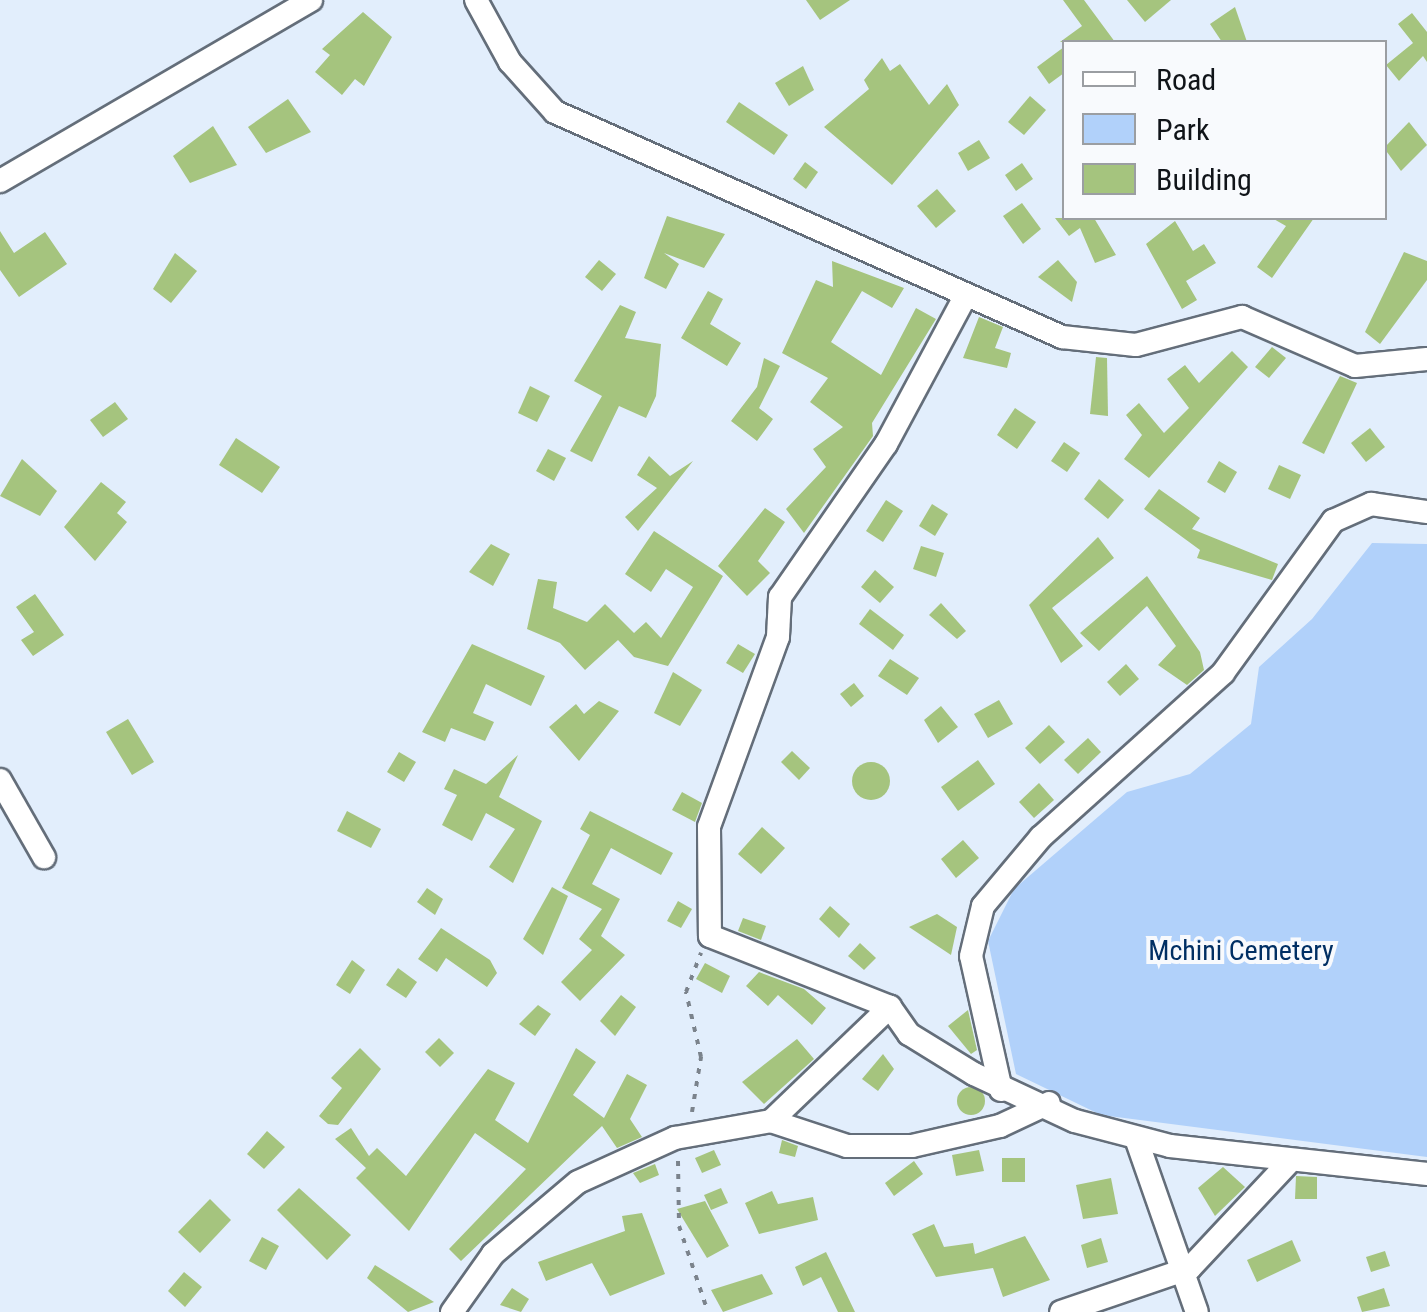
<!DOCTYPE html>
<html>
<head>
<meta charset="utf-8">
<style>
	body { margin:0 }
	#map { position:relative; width:1427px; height:1312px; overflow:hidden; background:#e2eefc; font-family:"Roboto Condensed",sans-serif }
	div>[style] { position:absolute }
	.green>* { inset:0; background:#b1d1fa }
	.building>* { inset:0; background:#a5c47e }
	.round { border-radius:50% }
	.path>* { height:4px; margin-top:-2px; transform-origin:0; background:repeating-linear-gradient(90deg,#7b838c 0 5px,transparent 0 13px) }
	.roads { filter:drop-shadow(2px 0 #646e7a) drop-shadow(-2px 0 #646e7a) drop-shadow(0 2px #646e7a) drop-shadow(0 -2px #646e7a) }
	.minor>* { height:22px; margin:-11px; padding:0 11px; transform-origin:11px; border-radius:11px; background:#fff }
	span { translate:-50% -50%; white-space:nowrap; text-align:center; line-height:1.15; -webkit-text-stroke:8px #f8fafd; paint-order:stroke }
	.park-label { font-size:28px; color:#002f63 }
	.legend { position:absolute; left:1062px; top:40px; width:325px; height:180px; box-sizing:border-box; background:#f8fafd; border:2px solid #9b9ea2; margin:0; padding:12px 18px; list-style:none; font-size:30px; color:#101419 }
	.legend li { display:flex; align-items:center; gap:20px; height:50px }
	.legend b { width:50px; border:2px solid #9b9ea2 }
</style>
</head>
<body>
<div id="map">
	<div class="green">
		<div style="clip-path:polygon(1372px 543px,1427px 544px,1427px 1157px,1101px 1115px,1016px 1074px,988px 941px,1014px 889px,1127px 792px,1190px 774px,1251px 724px,1259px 667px,1312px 619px)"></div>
	</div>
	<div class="building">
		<div style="clip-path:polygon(806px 0,850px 0,820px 20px)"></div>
		<div style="clip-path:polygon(1063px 0,1084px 0,1115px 42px,1060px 42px,1082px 26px)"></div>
		<div style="clip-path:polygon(1127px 0,1171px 0,1145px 22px)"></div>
		<div style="clip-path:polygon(1235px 7px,1247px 42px,1222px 42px,1210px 24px)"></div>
		<div style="clip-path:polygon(363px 12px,392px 37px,364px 86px,355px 79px,342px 95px,315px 72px,330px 55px,322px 49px)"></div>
		<div style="clip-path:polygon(1412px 13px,1427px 32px,1427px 62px,1423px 56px,1399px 81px,1386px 65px,1413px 43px,1398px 24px)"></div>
		<div style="clip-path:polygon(1064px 47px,1064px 73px,1049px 84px,1037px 67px)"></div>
		<div style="clip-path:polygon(882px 58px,890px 71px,900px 64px,929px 105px,947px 84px,959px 105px,892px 185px,824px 127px,869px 89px,864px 80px)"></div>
		<div style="clip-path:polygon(803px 66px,814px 90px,789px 106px,775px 83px)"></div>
		<div style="clip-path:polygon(1030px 96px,1046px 110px,1024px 135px,1008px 122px)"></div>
		<div style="clip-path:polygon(288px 99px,311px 132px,266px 153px,248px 127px)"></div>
		<div style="clip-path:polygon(739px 102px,788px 135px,774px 155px,726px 122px)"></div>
		<div style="clip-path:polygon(1409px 122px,1427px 145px,1401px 171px,1384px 148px)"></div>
		<div style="clip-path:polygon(213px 126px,237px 165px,190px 183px,173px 156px)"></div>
		<div style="clip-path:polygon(979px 140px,990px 158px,968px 171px,958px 153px)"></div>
		<div style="clip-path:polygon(805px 162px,818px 172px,806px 189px,793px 179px)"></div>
		<div style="clip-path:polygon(1022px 163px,1033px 179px,1016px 191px,1005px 175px)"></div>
		<div style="clip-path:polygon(937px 189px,956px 211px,936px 228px,917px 206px)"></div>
		<div style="clip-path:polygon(1022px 203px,1041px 229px,1023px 244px,1003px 216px)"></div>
		<div style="clip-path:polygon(667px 216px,725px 234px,704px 268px,664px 253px,679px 264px,666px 289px,644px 278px)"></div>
		<div style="clip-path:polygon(1055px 218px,1094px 218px,1116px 255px,1095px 263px,1080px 228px,1069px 236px)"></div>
		<div style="clip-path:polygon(1272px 218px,1314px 218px,1272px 278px,1257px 267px,1286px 226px)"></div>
		<div style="clip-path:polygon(1175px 221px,1193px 251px,1204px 244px,1216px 263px,1186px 281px,1197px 300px,1182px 309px,1146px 244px)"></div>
		<div style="clip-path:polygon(0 231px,14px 253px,45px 232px,67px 264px,19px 297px,0 270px)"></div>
		<div style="clip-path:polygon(1404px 252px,1427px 261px,1427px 280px,1380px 344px,1365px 332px)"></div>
		<div style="clip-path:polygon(175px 253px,197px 271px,171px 303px,153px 289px)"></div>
		<div style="clip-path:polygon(599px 260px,616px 274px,602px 291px,585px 277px)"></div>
		<div style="clip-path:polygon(1058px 260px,1077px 282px,1072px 302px,1038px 277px)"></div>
		<div style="clip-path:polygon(832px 261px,904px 288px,892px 308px,862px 291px,831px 342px,881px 375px,916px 308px,936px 319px,872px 423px,873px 436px,804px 533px,786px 509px,826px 467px,813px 449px,843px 427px,810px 402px,828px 378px,782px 353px,816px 280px,833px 287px)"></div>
		<div style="clip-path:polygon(708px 291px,723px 299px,710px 324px,741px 343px,727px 366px,681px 338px)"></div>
		<div style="clip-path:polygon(620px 305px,636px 312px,625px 338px,661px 344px,656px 396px,646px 418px,619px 406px,592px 462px,570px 451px,602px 396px,574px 381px)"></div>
		<div style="clip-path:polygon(979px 317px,1003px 327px,995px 348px,1011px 353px,1007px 368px,963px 358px)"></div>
		<div style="clip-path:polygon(1272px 347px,1286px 358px,1269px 378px,1255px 367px)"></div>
		<div style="clip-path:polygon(1232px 351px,1248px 367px,1149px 478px,1124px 459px,1142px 435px,1126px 415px,1139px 403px,1164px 433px,1189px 408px,1167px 379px,1185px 365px,1199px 383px)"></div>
		<div style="clip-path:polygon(1096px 357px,1107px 358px,1108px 416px,1090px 414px)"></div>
		<div style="clip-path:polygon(764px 358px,780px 366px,759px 408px,773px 419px,757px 441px,731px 421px,757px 387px)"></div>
		<div style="clip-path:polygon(1340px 376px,1357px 383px,1324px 454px,1302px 443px)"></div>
		<div style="clip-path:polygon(530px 386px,550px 396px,537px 422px,518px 413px)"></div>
		<div style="clip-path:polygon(115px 402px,128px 419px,103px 437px,90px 420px)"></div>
		<div style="clip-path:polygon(1015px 408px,1036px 422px,1017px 449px,997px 435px)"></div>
		<div style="clip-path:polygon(1370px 428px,1385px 447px,1366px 462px,1351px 443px)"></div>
		<div style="clip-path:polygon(236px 438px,280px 467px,262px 493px,219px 465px)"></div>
		<div style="clip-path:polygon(1064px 442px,1080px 453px,1067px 472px,1051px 461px)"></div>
		<div style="clip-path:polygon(548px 449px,566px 458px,554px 481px,536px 471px)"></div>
		<div style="clip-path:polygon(649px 456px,670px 476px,693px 461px,638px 531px,625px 517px,657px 488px,637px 475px)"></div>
		<div style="clip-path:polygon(22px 459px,57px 491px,40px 516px,0 496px)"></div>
		<div style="clip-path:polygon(1219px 461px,1237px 472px,1225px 493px,1207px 482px)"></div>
		<div style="clip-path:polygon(1279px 465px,1301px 475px,1290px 499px,1268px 489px)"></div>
		<div style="clip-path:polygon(1099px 479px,1124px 500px,1108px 519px,1084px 499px)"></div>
		<div style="clip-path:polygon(101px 482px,126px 502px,117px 513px,127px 522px,95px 561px,64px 527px)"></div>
		<div style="clip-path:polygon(1159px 489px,1200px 518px,1192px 529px,1278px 564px,1272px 580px,1197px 558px,1200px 550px,1144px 509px)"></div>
		<div style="clip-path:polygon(886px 500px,903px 511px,883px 542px,866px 531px)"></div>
		<div style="clip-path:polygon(932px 504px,948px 514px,935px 536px,919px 526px)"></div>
		<div style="clip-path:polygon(765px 508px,785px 522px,758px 561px,770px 573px,747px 596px,718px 566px)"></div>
		<div style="clip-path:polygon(654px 531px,723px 576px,668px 666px,634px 657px,618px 640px,585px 670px,560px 643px,527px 629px,538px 579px,557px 582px,553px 608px,587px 622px,605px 604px,634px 633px,646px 622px,661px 638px,693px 587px,666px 569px,651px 592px,625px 574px)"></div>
		<div style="clip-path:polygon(1098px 537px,1114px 558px,1052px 608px,1083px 646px,1061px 663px,1029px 605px)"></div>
		<div style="clip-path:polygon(491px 544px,510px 554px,493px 586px,469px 572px)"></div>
		<div style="clip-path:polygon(921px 546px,944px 553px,936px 577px,913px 569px)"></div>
		<div style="clip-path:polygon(875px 570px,894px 587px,880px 603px,861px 587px)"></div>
		<div style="clip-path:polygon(1147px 576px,1200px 652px,1204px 670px,1187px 685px,1158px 665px,1176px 646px,1147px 606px,1099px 651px,1080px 633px)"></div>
		<div style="clip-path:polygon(35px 594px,64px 635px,33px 656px,21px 640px,34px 632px,16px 607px)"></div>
		<div style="clip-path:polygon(941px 603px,966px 631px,957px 639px,929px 615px)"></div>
		<div style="clip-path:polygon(870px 609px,904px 635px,893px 650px,859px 624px)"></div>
		<div style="clip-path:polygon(472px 644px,545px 676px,531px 706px,486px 684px,473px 713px,494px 722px,485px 741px,451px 728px,445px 742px,422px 732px)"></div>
		<div style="clip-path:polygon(738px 644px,755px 654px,743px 673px,726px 663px)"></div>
		<div style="clip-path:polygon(890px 659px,919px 678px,907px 695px,878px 676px)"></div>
		<div style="clip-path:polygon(1126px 664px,1139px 679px,1120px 696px,1107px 682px)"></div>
		<div style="clip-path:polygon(673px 672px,702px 690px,680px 726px,654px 713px)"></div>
		<div style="clip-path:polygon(854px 683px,864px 696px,851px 707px,840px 694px)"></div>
		<div style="clip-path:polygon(999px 700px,1013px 724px,988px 738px,974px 714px)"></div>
		<div style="clip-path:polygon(599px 701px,619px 711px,579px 761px,549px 727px,576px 704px,584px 714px)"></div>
		<div style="clip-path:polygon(941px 706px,958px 727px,938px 743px,924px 720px)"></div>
		<div style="clip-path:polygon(128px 719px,154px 762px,132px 775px,106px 732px)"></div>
		<div style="clip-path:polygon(1049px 725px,1065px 742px,1040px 764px,1025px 748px)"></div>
		<div style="clip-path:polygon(1088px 738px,1101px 752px,1078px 774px,1064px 760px)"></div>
		<div style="clip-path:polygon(792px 751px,810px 768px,799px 780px,781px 762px)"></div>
		<div style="clip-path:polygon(399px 752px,416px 762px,404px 782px,387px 772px)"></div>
		<div style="clip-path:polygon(518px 755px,499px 797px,542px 821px,513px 883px,489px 867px,515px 829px,486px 813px,472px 841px,442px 825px,457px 795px,444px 789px,454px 769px,486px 784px)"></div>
		<div style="clip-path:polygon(978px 760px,995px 784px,958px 811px,941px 787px)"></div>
		<div class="round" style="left:852px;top:762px;width:38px;height:38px"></div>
		<div style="clip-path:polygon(1039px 783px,1054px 800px,1034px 818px,1019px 802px)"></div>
		<div style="clip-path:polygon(682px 792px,702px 803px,695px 822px,672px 810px)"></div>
		<div style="clip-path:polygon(347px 811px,381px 829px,371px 848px,337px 831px)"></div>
		<div style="clip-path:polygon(590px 811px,673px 853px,661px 875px,611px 848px,592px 884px,620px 899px,601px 936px,625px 955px,580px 1001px,561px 982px,592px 950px,579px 939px,602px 909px,562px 888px,590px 835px,580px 829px)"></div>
		<div style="clip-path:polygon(762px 827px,785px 848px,761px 874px,738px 854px)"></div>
		<div style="clip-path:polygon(963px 840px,979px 858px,956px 878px,941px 859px)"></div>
		<div style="clip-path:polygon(552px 887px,568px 896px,543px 955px,523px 939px)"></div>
		<div style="clip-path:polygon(427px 888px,443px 899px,435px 915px,417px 902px)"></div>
		<div style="clip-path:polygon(678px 901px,692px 909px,681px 928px,667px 921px)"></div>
		<div style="clip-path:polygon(830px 906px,850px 924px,839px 938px,819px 919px)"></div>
		<div style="clip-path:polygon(937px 914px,957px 927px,951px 955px,909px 927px)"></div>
		<div style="clip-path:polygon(743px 918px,766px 926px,761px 940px,738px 931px)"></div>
		<div style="clip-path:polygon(441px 928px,490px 960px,497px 973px,487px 987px,446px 958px,437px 972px,418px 959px)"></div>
		<div style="clip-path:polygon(860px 943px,876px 958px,864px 970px,848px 956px)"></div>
		<div style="clip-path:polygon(352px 960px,365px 970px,350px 994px,336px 985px)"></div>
		<div style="clip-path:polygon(705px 963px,730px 976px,722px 993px,696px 979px)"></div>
		<div style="clip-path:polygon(398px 968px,417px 982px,406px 998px,386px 985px)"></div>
		<div style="clip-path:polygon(759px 972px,804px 989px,826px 1008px,812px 1025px,778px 995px,768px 1006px,746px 986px)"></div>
		<div style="clip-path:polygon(621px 995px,636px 1007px,615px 1036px,600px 1021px)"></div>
		<div style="clip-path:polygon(538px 1005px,551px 1014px,535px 1036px,519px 1024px)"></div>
		<div style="clip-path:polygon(968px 1010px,977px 1050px,971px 1054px,948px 1026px)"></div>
		<div style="clip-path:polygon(439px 1038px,454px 1053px,440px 1067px,425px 1052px)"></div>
		<div style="clip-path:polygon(797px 1039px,814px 1059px,764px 1104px,742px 1082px)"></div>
		<div style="clip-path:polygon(360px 1048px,381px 1069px,338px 1125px,328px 1124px,319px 1116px,342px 1088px,331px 1078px)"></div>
		<div style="clip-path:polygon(576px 1048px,596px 1062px,573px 1095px,604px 1118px,627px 1074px,647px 1085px,630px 1119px,642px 1137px,617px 1148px,602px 1126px,461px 1261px,449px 1249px,526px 1169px,475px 1133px,409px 1231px,356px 1178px,366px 1168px,335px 1139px,351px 1128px,369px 1156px,377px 1148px,406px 1176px,488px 1069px,515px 1083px,495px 1120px,528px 1143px)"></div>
		<div style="clip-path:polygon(883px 1054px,894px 1069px,878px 1091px,862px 1079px)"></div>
		<div class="round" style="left:957px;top:1087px;width:28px;height:28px"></div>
		<div style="clip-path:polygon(267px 1131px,285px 1147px,264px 1169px,247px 1154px)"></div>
		<div style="clip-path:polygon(782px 1140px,798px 1146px,795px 1157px,779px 1153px)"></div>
		<div style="clip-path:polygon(714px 1150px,721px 1165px,702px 1173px,695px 1158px)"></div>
		<div style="clip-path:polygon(979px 1150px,984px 1171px,956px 1176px,952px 1155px)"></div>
		<div style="clip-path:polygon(1002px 1158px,1025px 1158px,1025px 1182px,1002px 1182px)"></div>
		<div style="clip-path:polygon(914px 1161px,923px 1174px,894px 1196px,885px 1183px)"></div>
		<div style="clip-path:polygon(655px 1164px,659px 1175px,640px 1183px,633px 1173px)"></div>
		<div style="clip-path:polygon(1223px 1167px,1245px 1187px,1215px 1216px,1198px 1188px)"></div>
		<div style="clip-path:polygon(1296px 1176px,1317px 1177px,1317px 1199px,1295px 1199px)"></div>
		<div style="clip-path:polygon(1111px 1178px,1118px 1214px,1083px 1219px,1076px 1185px)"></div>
		<div style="clip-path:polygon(299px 1188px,351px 1235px,327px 1260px,277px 1210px)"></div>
		<div style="clip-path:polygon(721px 1188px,728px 1203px,711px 1210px,704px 1195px)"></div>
		<div style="clip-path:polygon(772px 1191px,778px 1204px,813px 1197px,818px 1220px,759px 1234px,745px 1203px)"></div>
		<div style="clip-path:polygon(210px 1199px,231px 1220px,200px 1253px,178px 1232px)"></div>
		<div style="clip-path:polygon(705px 1201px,729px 1246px,707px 1258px,677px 1209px)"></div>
		<div style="clip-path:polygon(642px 1213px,665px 1274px,610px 1296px,592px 1263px,546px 1281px,538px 1262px,625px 1231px,622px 1216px)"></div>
		<div style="clip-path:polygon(934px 1224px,944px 1247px,973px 1243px,975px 1254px,1025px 1236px,1050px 1280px,1003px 1297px,993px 1268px,936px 1277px,912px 1234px)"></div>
		<div style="clip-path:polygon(262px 1237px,279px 1246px,266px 1270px,249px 1261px)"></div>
		<div style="clip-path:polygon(1101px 1238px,1108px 1262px,1087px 1268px,1081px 1245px)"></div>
		<div style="clip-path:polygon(1292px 1240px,1301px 1261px,1257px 1282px,1247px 1260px)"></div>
		<div style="clip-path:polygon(1385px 1251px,1390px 1266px,1371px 1272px,1366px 1257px)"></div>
		<div style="clip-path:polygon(826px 1252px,843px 1287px,855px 1312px,838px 1312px,821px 1277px,803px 1286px,795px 1267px)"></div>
		<div style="clip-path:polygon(375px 1265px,434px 1302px,408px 1312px,367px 1278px)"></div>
		<div style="clip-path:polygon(184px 1272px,202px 1287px,185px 1307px,168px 1291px)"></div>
		<div style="clip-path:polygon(762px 1274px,773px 1294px,723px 1312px,711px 1290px)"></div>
		<div style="clip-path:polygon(512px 1288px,529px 1299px,521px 1312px,500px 1305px)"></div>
		<div style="clip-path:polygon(1384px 1288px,1390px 1306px,1362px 1312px,1357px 1297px)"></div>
	</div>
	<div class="path">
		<div style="left:692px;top:1112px;width:56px;rotate:-80.7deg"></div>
		<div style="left:701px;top:1057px;width:67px;rotate:-103deg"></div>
		<div style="left:686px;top:992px;width:42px;rotate:-69deg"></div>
		<div style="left:678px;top:1161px;width:65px;rotate:89.1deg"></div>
		<div style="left:679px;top:1226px;width:91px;rotate:71.4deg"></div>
	</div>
	<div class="roads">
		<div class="minor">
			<div style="left:476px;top:0;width:71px;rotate:61.3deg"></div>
			<div style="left:510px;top:62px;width:67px;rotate:48deg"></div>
			<div style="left:555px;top:112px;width:555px;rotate:23.93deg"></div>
			<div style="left:1062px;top:337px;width:74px;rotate:6.2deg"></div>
			<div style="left:1136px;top:345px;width:110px;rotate:-14.8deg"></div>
			<div style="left:1242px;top:317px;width:123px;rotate:23.4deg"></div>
			<div style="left:1355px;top:366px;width:72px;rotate:-5.6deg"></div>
			<div style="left:0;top:181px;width:360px;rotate:-30.2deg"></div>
			<div style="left:966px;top:295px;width:169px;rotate:118.2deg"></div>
			<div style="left:886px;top:444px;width:186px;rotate:124.7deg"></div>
			<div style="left:780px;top:597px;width:40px;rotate:92.9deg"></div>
			<div style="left:778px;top:637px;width:202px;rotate:110deg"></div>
			<div style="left:709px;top:827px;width:109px;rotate:89.5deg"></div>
			<div style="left:710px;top:936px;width:193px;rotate:21.5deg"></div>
			<div style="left:890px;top:1007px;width:33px;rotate:55deg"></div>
			<div style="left:909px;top:1034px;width:76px;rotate:31.6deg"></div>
			<div style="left:974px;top:1074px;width:111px;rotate:25deg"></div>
			<div style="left:1075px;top:1121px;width:98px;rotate:14.7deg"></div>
			<div style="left:1170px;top:1146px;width:259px;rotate:6.2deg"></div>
			<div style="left:0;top:780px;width:89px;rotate:60.3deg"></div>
			<div style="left:1001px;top:1090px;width:137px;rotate:-102.6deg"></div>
			<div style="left:971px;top:956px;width:51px;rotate:-76.5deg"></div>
			<div style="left:983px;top:906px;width:90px;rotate:-50deg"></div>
			<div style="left:1041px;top:837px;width:245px;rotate:-42deg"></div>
			<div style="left:1223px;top:673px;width:188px;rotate:-54.1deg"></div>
			<div style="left:1333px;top:521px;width:42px;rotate:-24.1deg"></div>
			<div style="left:1371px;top:504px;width:57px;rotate:8.1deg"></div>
			<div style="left:771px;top:1121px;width:80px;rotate:18.2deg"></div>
			<div style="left:847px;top:1146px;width:65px"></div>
			<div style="left:912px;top:1146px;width:90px;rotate:-12.8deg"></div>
			<div style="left:1000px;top:1126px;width:54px;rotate:-25.1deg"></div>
			<div style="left:1137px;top:1141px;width:181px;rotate:70.7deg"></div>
			<div style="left:452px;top:1312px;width:71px;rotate:-54.7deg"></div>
			<div style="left:493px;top:1254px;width:111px;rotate:-40.3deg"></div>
			<div style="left:578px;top:1182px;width:107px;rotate:-24.4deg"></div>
			<div style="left:675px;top:1138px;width:97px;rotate:-10deg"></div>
			<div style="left:771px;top:1121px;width:165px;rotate:-43.8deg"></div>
			<div style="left:1061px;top:1312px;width:136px;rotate:-18.8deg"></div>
			<div style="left:1190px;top:1268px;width:146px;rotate:-46.9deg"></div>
		</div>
	</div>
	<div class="park-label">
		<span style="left:1241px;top:951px">Mchini Cemetery</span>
	</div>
	<ul class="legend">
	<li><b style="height:12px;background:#fff"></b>Road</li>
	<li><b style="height:28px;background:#b1d1fa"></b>Park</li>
	<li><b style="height:28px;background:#a5c47e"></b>Building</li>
	</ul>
</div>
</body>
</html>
